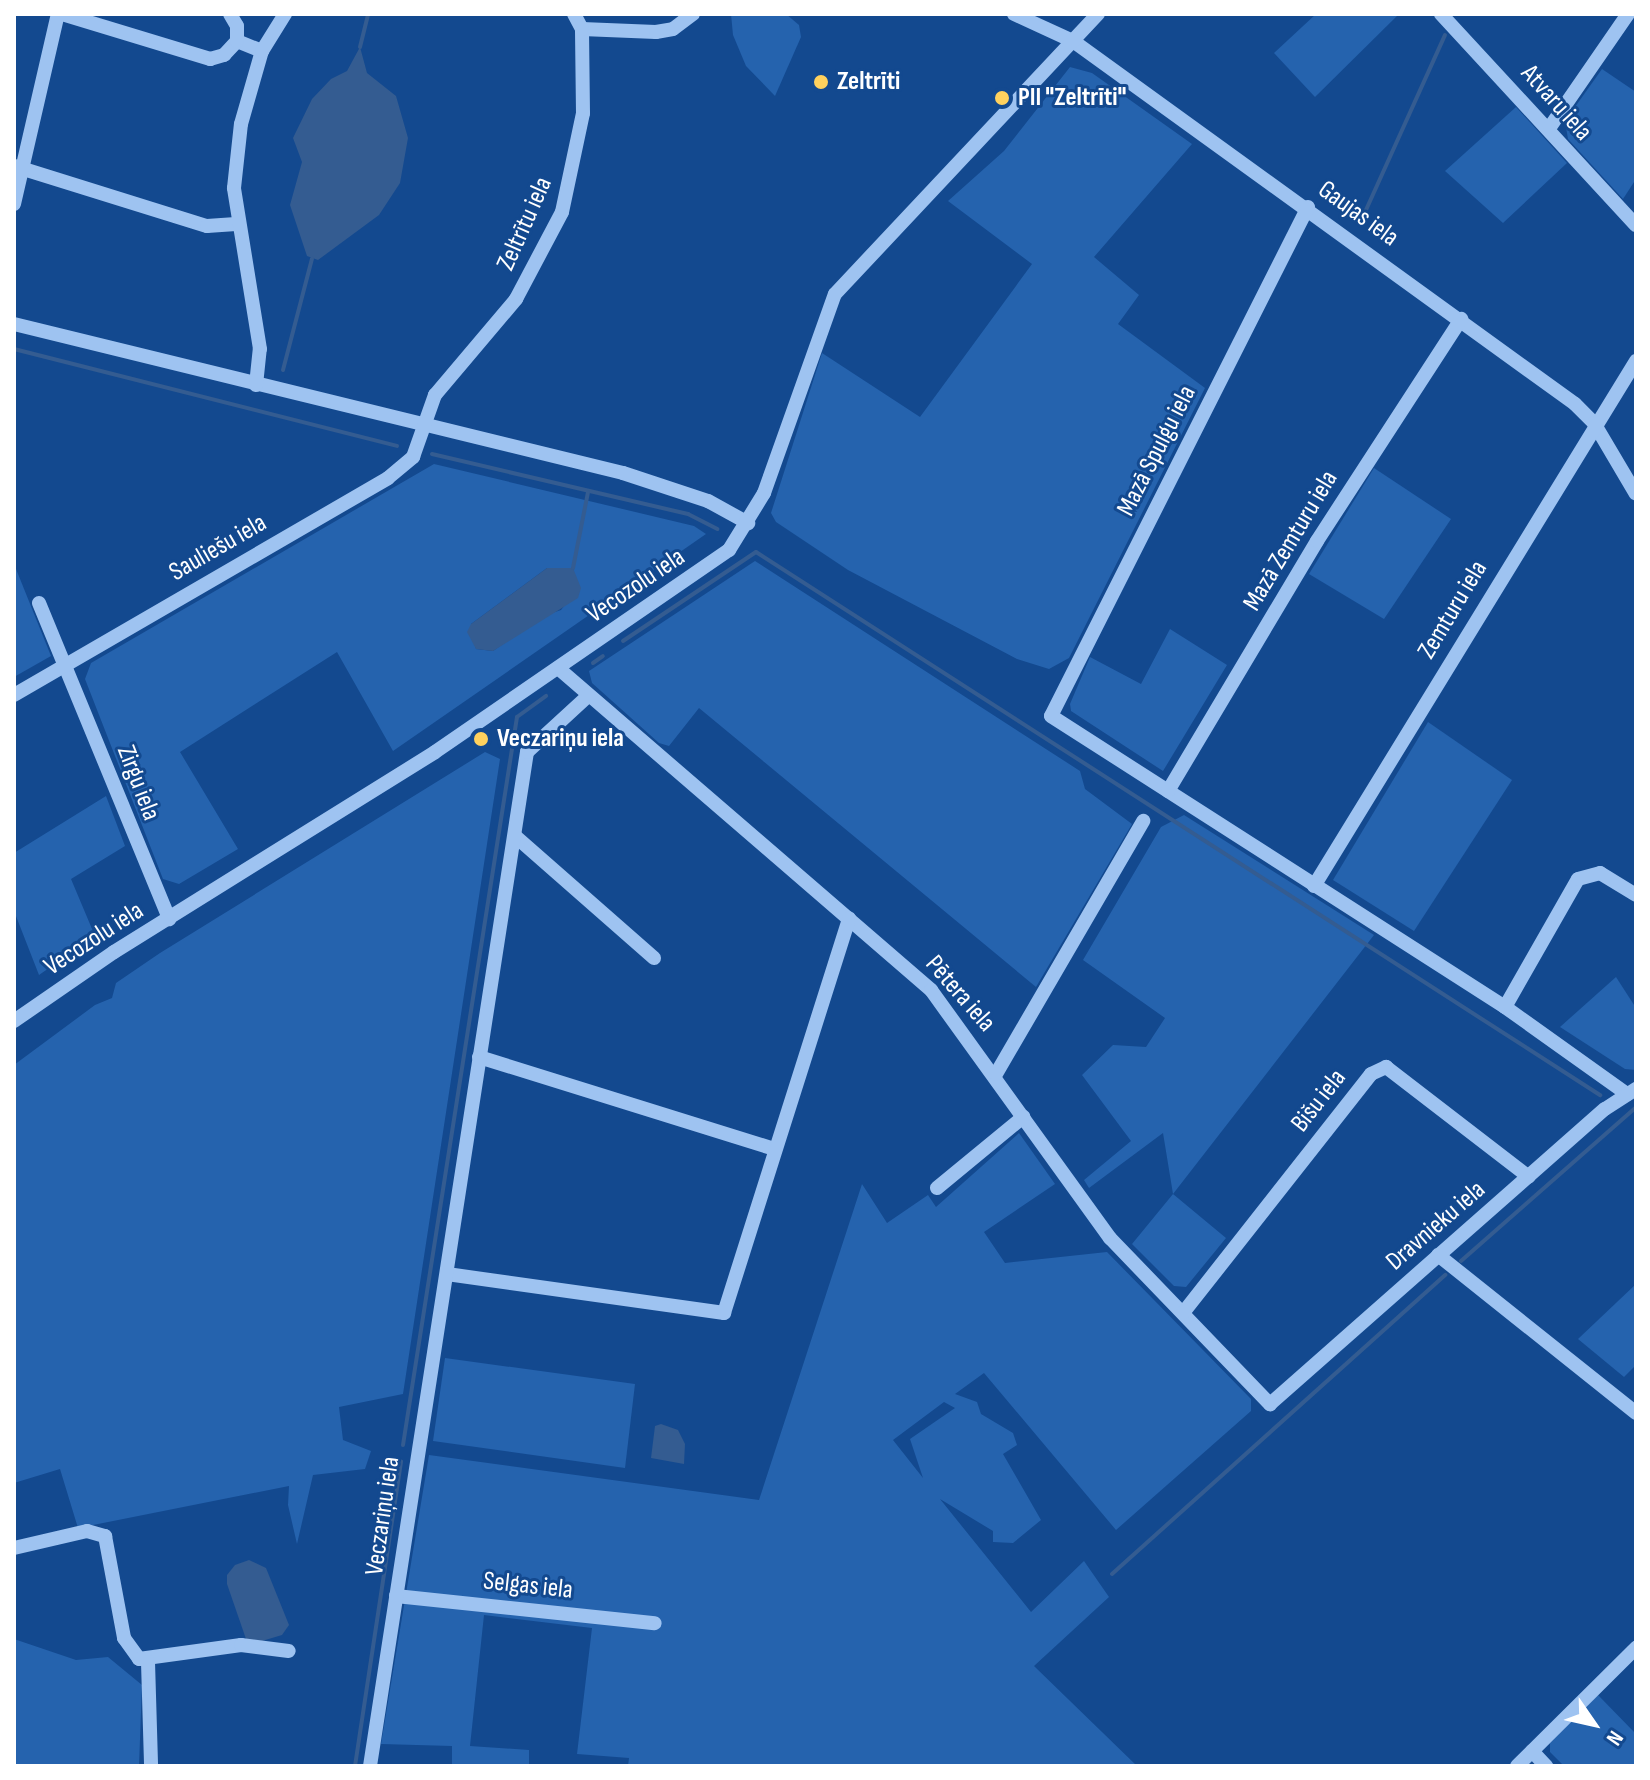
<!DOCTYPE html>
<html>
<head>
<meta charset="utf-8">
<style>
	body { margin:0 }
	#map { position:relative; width:1650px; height:1780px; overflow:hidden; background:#13498f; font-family:"Sofia Sans Condensed",sans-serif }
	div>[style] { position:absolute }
	.green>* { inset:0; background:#2563ae }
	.water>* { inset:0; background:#345c91 }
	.stream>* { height:4px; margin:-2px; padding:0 2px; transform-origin:2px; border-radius:2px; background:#345c91 }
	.minor>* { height:14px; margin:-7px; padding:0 7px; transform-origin:7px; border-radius:7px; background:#9ec3f1 }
	.dots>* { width:22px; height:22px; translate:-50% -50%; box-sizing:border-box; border:4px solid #13498f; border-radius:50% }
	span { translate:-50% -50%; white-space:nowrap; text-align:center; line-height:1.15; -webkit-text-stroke:6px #13498f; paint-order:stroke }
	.poi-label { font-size:26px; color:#fff; font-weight:700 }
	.left { translate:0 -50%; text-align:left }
	.street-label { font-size:26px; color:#fff }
	.frame { position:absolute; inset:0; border:16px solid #fff; pointer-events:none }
	.north { position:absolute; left:1554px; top:1684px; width:80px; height:80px; -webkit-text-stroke:6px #13498f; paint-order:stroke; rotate:124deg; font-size:22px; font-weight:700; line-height:32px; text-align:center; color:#fff }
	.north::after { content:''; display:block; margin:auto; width:28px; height:36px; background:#fff; clip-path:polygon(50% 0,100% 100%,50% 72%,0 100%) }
</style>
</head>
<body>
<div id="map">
	<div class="green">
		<div style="clip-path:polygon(731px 14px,786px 14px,799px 25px,801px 37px,775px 96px,746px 66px,733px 35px)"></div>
		<div style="clip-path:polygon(1316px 14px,1399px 14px,1315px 97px,1274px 53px)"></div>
		<div style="clip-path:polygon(1070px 67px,1092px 73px,1192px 144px,1094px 257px,1139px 295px,1118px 324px,1205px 388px,1069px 658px,1049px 669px,1017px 659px,848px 570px,776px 522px,771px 513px,822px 353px,920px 417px,1032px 264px,948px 201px,1004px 151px)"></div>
		<div style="clip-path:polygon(1602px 69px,1636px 92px,1636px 179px,1623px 199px,1568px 139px,1565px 121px)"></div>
		<div style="clip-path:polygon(1516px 107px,1567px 163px,1503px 223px,1445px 171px)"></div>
		<div style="clip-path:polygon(evenodd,434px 464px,694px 526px,706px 534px,393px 751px,337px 652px,180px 752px,238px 849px,179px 884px,163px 879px,85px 679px,91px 663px,434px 464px,547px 568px,574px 568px,568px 601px,561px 610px,543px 616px,493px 651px,476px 649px,471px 624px,547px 568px)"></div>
		<div style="clip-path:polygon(1374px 468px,1451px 519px,1384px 619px,1309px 574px)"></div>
		<div style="clip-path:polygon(755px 561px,1080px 771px,1085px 789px,1132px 824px,1036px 987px,699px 708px,669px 746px,659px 743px,592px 683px,589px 671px)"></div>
		<div style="clip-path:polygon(14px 564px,51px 656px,14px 677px)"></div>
		<div style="clip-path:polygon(1170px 629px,1227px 665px,1163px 771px,1071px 711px,1070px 704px,1090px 657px,1141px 684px)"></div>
		<div style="clip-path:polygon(1428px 722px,1512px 780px,1414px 931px,1333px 880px)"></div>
		<div style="clip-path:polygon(485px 752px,500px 759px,403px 1394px,339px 1407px,343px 1440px,371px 1451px,365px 1469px,313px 1475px,297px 1544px,288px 1505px,289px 1486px,78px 1528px,60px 1469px,14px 1483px,14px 1065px,95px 1005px,112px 998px,116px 983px,160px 953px)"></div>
		<div style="clip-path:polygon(106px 796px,125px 846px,71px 879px,95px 936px,39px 975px,14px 911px,14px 853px)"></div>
		<div style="clip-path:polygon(1184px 815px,1374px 935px,1173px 1194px,1226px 1238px,1186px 1287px,1174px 1286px,1132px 1244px,1173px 1194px,1163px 1133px,1089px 1188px,1084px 1180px,1131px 1141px,1082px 1075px,1113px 1045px,1146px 1047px,1165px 1018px,1083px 960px,1161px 827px)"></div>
		<div style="clip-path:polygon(1616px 977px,1636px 1008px,1636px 1070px,1625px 1069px,1560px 1027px)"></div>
		<div style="clip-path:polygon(evenodd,1019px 1133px,1055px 1184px,984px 1232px,1005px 1263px,1107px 1252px,1251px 1399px,1251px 1411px,1116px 1530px,984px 1373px,955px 1394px,977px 1402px,981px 1414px,1013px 1433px,1017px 1445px,1003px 1454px,1041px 1520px,1013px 1543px,993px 1542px,993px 1531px,940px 1499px,1031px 1612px,1084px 1561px,1109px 1597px,1034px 1666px,1137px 1766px,628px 1766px,629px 1758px,577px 1754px,592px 1628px,484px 1615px,470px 1746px,529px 1750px,529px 1766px,452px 1766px,452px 1746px,381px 1744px,429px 1455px,759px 1500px,862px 1184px,887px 1223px,928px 1195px,936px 1207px,1019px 1133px,944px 1402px,955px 1408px,910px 1439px,923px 1478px,893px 1440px,944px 1402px)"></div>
		<div style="clip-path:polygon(1636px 1284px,1636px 1365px,1624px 1377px,1578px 1339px)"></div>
		<div style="clip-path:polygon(445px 1358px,635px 1384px,625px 1468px,433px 1441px)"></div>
		<div style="clip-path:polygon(14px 1639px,76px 1660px,108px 1657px,142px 1685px,139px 1766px,14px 1766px)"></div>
		<div style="clip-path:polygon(1598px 1695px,1636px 1734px,1636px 1766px,1564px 1766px,1550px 1752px,1550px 1743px)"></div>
	</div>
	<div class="water">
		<div style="clip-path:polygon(360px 47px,367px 73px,396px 96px,408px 138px,400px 183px,379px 215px,318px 260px,307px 256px,290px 205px,302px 162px,293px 138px,312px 99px,331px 79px,347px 71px)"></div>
		<div style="clip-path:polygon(547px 568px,573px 568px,581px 588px,578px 598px,493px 651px,476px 649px,467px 632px,471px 624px)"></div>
		<div style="clip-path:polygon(661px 1424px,678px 1430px,685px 1444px,684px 1464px,651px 1458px,655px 1426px)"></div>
		<div style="clip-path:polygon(249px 1560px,266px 1568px,289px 1625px,282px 1635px,262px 1641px,246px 1639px,227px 1584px,227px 1575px,235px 1565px)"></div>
	</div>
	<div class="stream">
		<div style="left:360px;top:47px;width:34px;rotate:-76deg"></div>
		<div style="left:1361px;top:221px;width:204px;rotate:-65.7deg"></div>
		<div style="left:14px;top:349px;width:395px;rotate:14.2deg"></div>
		<div style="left:283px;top:370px;width:115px;rotate:-75.4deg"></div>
		<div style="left:432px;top:454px;width:263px;rotate:13.2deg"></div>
		<div style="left:688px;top:514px;width:33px;rotate:27deg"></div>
		<div style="left:573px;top:568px;width:77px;rotate:-78.8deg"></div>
		<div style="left:623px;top:641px;width:160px;rotate:-33.8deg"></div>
		<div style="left:756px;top:552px;width:1004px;rotate:32.76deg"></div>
		<div style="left:593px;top:663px;width:12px;rotate:-35deg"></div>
		<div style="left:1461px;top:1261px;width:233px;rotate:-41.3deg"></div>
		<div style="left:403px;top:1445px;width:737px;rotate:-81.1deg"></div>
		<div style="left:517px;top:717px;width:36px;rotate:-36deg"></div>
		<div style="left:1112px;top:1574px;width:448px;rotate:-41.9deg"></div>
		<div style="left:355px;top:1766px;width:308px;rotate:-81.4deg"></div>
	</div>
	<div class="minor">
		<div style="left:62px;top:14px;width:155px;rotate:16.9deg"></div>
		<div style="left:210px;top:59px;width:15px;rotate:-16deg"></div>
		<div style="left:224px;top:55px;width:19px;rotate:-47deg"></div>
		<div style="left:237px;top:41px;width:27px;rotate:22deg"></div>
		<div style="left:230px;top:14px;width:14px;rotate:60deg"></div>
		<div style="left:237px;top:26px;width:15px;rotate:90deg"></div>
		<div style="left:1014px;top:14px;width:65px;rotate:24.6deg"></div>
		<div style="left:1073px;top:41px;width:619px;rotate:35.87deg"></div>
		<div style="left:1575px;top:404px;width:27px;rotate:45deg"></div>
		<div style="left:1594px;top:423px;width:82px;rotate:59.4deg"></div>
		<div style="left:1441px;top:14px;width:287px;rotate:47.3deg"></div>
		<div style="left:582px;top:29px;width:74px;rotate:2.3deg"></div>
		<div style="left:656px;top:32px;width:17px;rotate:-10deg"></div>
		<div style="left:673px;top:29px;width:25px;rotate:-37deg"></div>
		<div style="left:1550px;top:127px;width:137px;rotate:-55.4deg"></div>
		<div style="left:14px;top:166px;width:202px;rotate:17.3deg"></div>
		<div style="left:207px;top:226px;width:29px;rotate:-4deg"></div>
		<div style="left:14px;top:204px;width:195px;rotate:-77deg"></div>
		<div style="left:1308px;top:207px;width:570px;rotate:116.79deg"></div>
		<div style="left:1051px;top:716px;width:539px;rotate:32.66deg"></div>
		<div style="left:1505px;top:1007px;width:150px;rotate:35.5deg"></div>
		<div style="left:14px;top:324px;width:627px;rotate:13.75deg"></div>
		<div style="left:623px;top:473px;width:89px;rotate:18.2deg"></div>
		<div style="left:708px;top:501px;width:46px;rotate:28.8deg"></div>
		<div style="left:256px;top:385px;width:36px;rotate:-84deg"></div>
		<div style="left:260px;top:349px;width:163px;rotate:-99.2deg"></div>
		<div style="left:234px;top:188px;width:64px;rotate:-83.8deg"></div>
		<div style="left:241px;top:124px;width:76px;rotate:-74deg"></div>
		<div style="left:262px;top:51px;width:44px;rotate:-58.1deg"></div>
		<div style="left:39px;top:603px;width:342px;rotate:67.6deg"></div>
		<div style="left:558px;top:668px;width:493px;rotate:40.8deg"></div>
		<div style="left:931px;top:990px;width:306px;rotate:54.2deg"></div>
		<div style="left:1110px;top:1238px;width:231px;rotate:46.1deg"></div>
		<div style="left:1270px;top:1404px;width:446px;rotate:-41.4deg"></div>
		<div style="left:1605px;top:1109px;width:37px;rotate:-33deg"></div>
		<div style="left:14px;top:695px;width:432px;rotate:-30.1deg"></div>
		<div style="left:388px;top:478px;width:33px;rotate:-40deg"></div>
		<div style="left:413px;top:457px;width:66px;rotate:-70.5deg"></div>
		<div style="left:435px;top:395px;width:126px;rotate:-49.8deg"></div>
		<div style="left:516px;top:299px;width:98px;rotate:-62.1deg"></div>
		<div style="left:562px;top:212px;width:101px;rotate:-78deg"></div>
		<div style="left:583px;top:113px;width:84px;rotate:-90.7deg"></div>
		<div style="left:582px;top:29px;width:17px;rotate:-118deg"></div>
		<div style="left:1168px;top:791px;width:291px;rotate:-59.2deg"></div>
		<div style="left:1317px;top:541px;width:265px;rotate:-57deg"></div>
		<div style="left:515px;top:836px;width:185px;rotate:41.3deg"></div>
		<div style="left:1314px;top:886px;width:616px;rotate:-58.48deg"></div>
		<div style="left:1505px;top:1007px;width:147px;rotate:-60.3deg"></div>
		<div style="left:1578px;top:879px;width:23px;rotate:-15deg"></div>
		<div style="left:1600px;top:873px;width:42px;rotate:31.4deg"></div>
		<div style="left:14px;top:1021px;width:121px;rotate:-34.6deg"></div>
		<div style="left:114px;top:952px;width:378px;rotate:-31.9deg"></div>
		<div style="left:435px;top:752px;width:357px;rotate:-34.5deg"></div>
		<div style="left:729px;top:550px;width:67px;rotate:-58.4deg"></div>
		<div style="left:764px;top:493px;width:211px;rotate:-70.4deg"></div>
		<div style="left:835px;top:294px;width:384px;rotate:-46.8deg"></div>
		<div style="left:479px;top:1057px;width:309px;rotate:17.3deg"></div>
		<div style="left:996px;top:1074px;width:293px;rotate:-59.8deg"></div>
		<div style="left:937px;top:1188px;width:112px;rotate:-39.5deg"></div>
		<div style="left:1438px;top:1255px;width:253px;rotate:38.6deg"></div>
		<div style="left:447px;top:1274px;width:280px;rotate:8deg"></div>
		<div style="left:724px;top:1313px;width:414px;rotate:-72.4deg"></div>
		<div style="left:1183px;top:1313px;width:304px;rotate:-51.8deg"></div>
		<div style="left:1371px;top:1074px;width:17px;rotate:-25deg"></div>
		<div style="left:1386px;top:1067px;width:180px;rotate:37.6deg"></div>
		<div style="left:14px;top:1548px;width:75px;rotate:-13.1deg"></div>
		<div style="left:87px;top:1531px;width:19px;rotate:16deg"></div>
		<div style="left:105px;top:1536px;width:104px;rotate:79.4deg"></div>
		<div style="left:124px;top:1638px;width:26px;rotate:54deg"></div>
		<div style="left:139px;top:1659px;width:103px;rotate:-7.8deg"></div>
		<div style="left:241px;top:1645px;width:48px;rotate:7.1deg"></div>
		<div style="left:396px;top:1596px;width:260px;rotate:6deg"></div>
		<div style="left:148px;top:1662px;width:104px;rotate:88.3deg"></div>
		<div style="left:1532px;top:1751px;width:21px;rotate:47deg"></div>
		<div style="left:370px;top:1766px;width:1026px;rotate:-81.2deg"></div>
		<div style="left:527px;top:752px;width:83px;rotate:-42.6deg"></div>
		<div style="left:1517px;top:1766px;width:168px;rotate:-44.8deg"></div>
	</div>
	<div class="dots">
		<div style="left:821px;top:82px;background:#ffd15e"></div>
		<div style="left:1002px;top:98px;background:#ffd15e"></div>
		<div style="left:481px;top:739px;background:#ffd15e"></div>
	</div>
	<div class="poi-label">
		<span class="left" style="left:837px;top:82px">Zeltrīti</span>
		<span class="left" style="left:1018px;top:98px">PII "Zeltrīti"</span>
		<span class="left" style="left:497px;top:739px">Veczariņu iela</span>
	</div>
	<div class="street-label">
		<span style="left:1556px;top:103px;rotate:48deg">Atvaru iela</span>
		<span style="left:1358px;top:214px;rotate:36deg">Gaujas iela</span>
		<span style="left:525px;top:224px;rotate:-66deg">Zeltrītu iela</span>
		<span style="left:1157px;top:451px;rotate:-63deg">Mazā Spulgu iela</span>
		<span style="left:1291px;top:541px;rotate:-59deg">Mazā Zemturu iela</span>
		<span style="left:218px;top:548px;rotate:-30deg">Sauliešu iela</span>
		<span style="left:636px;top:586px;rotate:-34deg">Vecozolu iela</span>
		<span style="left:1453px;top:610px;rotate:-59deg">Zemturu iela</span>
		<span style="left:138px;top:783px;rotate:69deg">Zirgu iela</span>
		<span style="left:94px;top:939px;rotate:-33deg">Vecozolu iela</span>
		<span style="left:960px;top:994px;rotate:49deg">Pētera iela</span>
		<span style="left:1319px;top:1101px;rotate:-52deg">Bišu iela</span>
		<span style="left:1436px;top:1226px;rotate:-41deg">Dravnieku iela</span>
		<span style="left:383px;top:1516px;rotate:-82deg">Veczariņu iela</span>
		<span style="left:528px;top:1586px;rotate:6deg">Selgas iela</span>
	</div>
	<div class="frame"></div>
	<div class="north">N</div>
</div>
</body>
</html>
